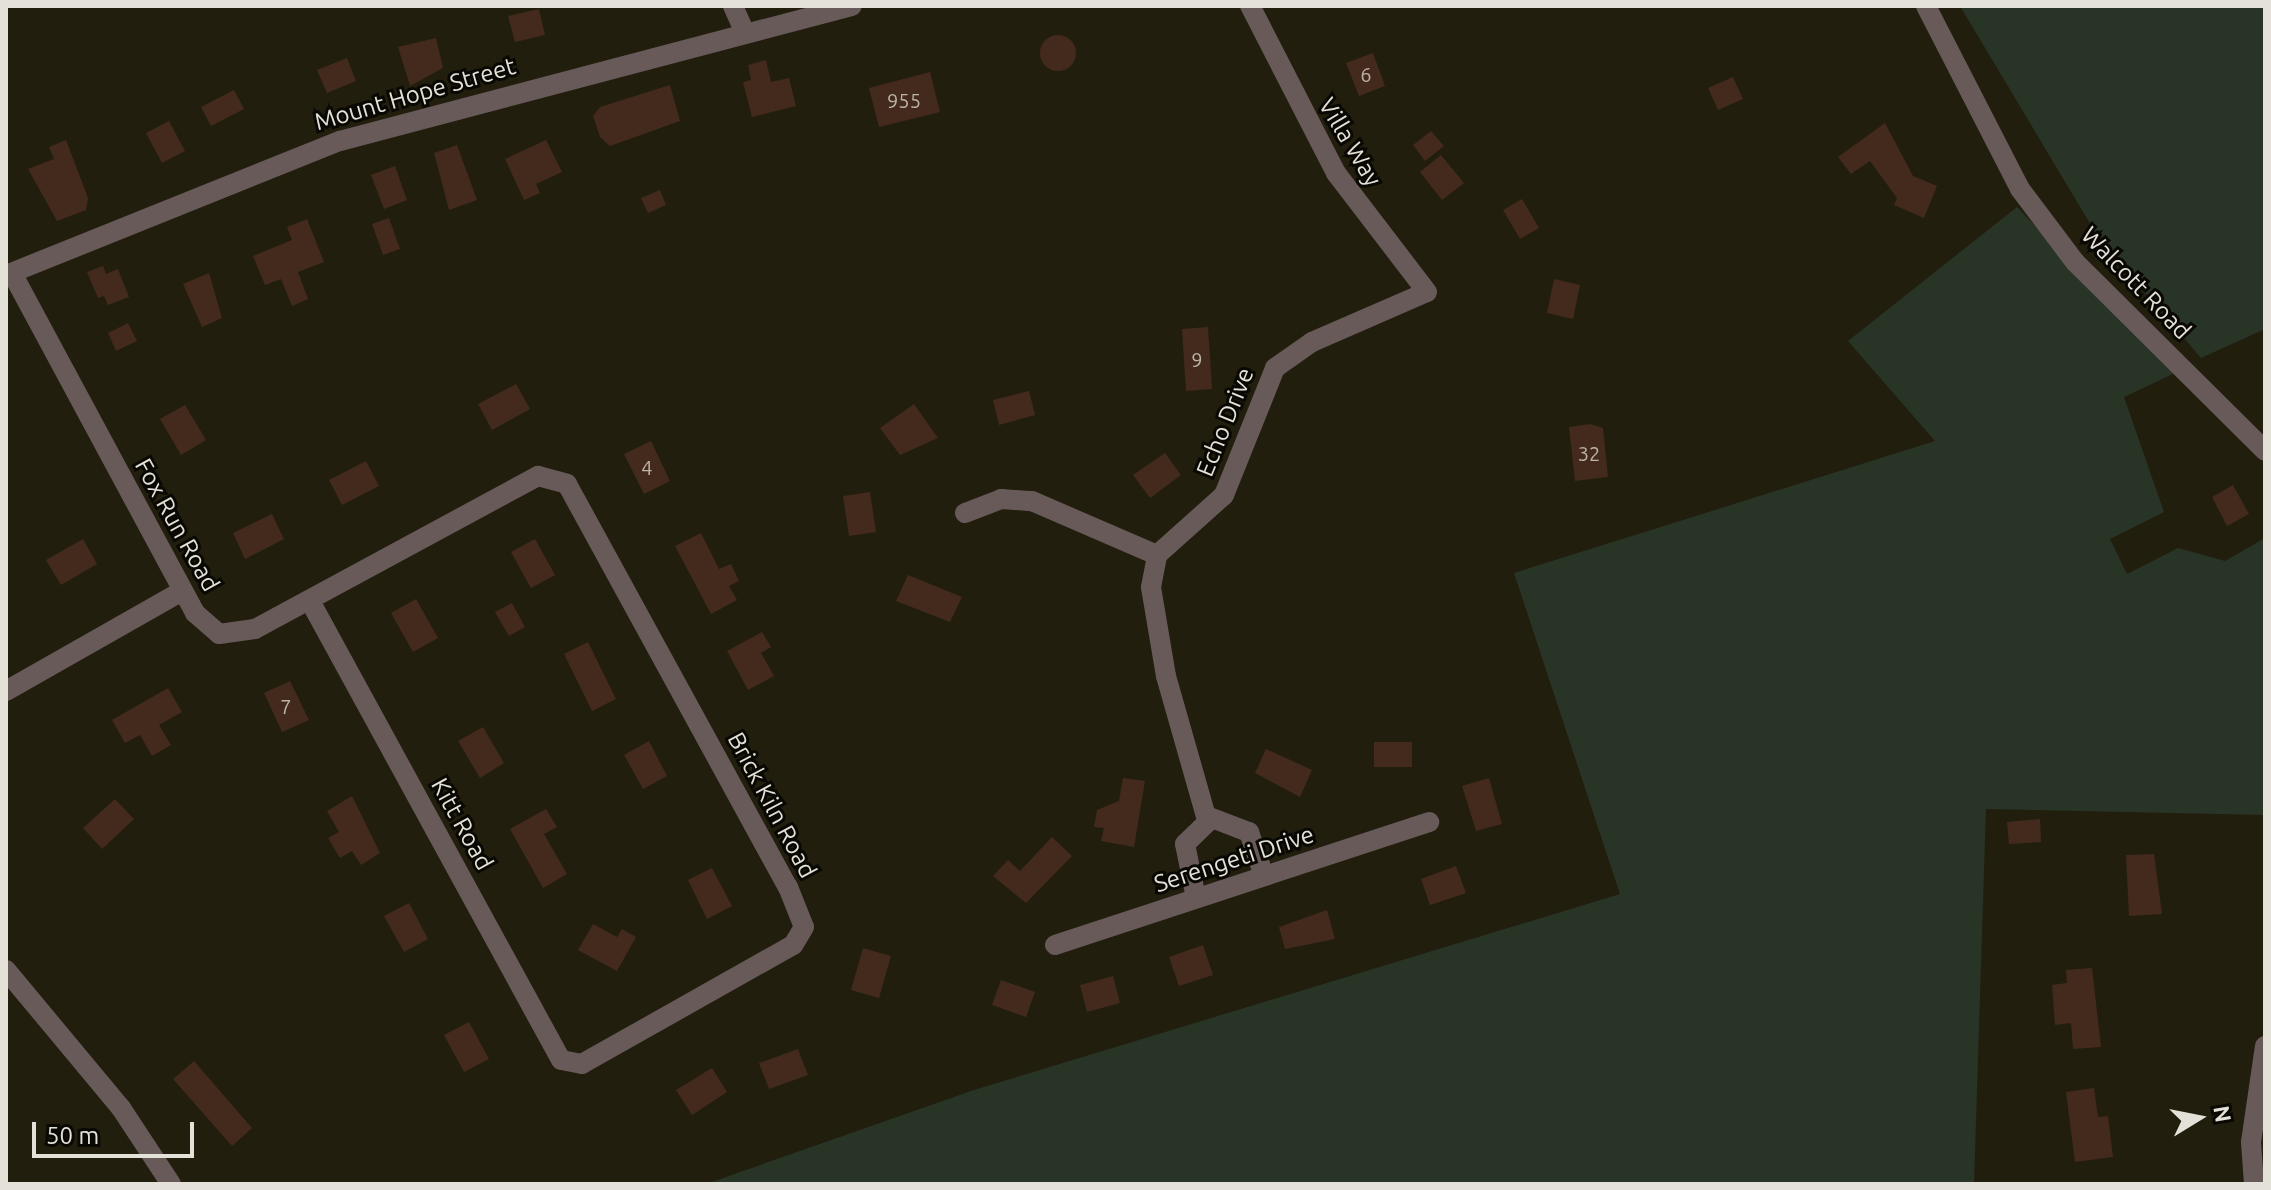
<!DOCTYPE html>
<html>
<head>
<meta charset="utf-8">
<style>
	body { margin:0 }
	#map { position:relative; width:2271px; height:1190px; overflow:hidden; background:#221e0e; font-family:Ubuntu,sans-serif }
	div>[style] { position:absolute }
	.green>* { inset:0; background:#283426 }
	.building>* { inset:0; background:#432a1d }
	.round { border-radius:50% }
	.minor>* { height:20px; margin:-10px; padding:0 10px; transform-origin:10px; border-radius:10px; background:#695a5a }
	span { translate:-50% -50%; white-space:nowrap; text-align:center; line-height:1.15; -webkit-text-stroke:6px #0a0803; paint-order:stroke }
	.number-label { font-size:20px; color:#bcb4a9 }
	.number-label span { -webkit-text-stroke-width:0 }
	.street-label { font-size:24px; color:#e4e2d8 }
	.frame { position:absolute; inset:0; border:8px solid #e4e2d8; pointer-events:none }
	.north { position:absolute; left:2159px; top:1078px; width:80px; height:80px; -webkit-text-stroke:6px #0a0803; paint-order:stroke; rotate:80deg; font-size:22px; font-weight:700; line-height:32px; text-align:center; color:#e4e2d8 }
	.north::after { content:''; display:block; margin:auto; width:28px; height:36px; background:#e4e2d8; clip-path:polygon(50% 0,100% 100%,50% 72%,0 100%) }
	.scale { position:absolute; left:32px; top:1122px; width:162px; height:36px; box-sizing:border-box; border:4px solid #e4e2d8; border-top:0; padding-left:10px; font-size:24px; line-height:28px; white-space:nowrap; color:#e4e2d8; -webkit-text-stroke:6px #0a0803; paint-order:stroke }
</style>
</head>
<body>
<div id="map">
	<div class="green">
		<div style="clip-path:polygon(1960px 6px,2265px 6px,2265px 329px,2201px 358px,2101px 242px)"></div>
		<div style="clip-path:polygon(2017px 207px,2175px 373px,2124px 397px,2164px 512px,2110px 539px,2127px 574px,2178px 548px,2225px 561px,2265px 538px,2265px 815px,1986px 809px,1974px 1184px,706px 1184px,974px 1090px,1620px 894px,1514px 573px,1935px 441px,1848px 341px)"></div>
	</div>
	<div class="building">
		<div style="clip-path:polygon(539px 9px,545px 35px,515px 42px,508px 16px)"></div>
		<div class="round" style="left:1040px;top:35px;width:36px;height:36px"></div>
		<div style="clip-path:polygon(436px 38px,443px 68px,410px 86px,398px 47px)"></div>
		<div style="clip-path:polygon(1373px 53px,1385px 86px,1359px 96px,1346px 63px)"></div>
		<div style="clip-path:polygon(347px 58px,356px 81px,327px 93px,317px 70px)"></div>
		<div style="clip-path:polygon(766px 60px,771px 82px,789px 78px,796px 106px,752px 117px,743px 82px,751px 80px,748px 65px)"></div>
		<div style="clip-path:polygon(930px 72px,940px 112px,879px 127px,869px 88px)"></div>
		<div style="clip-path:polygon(1733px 77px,1743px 99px,1718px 110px,1708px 88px)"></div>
		<div style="clip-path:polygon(670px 85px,680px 121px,610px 146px,600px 137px,593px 116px,600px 107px)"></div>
		<div style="clip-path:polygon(234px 90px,244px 109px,211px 126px,201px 107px)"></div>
		<div style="clip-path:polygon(169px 121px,185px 151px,162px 163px,146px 133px)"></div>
		<div style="clip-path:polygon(1885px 123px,1913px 176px,1937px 186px,1924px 218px,1894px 205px,1897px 198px,1870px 161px,1851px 174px,1838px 157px)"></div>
		<div style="clip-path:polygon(1431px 131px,1444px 146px,1425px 161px,1413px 145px)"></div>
		<div style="clip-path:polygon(66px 140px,88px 198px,86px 210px,57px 221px,28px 169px,54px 159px,49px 147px)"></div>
		<div style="clip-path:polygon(546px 140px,562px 172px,536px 184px,540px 193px,524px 200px,505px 159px)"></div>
		<div style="clip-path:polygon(457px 145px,477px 200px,449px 210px,434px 153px)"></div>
		<div style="clip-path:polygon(1441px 155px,1464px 183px,1442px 200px,1420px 172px)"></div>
		<div style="clip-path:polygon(395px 166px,407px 200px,384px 209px,371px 175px)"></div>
		<div style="clip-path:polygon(660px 190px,666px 205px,648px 213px,641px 198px)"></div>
		<div style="clip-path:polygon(1522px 199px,1539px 228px,1520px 239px,1503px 210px)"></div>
		<div style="clip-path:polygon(389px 218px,400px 249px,383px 255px,372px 224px)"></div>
		<div style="clip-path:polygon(307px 219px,324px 262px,298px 272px,308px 299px,292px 306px,281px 279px,265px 285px,253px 256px,292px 240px,287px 227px)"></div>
		<div style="clip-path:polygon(103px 266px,106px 274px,118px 269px,129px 297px,108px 305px,104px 296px,98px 298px,87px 272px)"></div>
		<div style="clip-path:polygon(209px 273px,222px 318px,202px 327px,183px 284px)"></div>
		<div style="clip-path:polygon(1554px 279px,1580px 285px,1573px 319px,1547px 313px)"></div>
		<div style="clip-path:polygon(128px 323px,137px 341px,116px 351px,108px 333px)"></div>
		<div style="clip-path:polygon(1208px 327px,1212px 389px,1186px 391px,1182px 329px)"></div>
		<div style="clip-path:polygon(516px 384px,530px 409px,492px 430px,478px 404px)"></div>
		<div style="clip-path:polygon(1029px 391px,1035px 415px,999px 425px,993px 400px)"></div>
		<div style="clip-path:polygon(914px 404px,938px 438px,900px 455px,880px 428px)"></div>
		<div style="clip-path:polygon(185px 405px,206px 440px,181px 455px,160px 419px)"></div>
		<div style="clip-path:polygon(1590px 424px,1603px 428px,1608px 477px,1575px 481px,1569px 427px)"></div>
		<div style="clip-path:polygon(651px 441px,670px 481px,644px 494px,624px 454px)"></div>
		<div style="clip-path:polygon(1165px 453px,1181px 475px,1150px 498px,1133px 475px)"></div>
		<div style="clip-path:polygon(366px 461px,379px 486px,342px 505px,329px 480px)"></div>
		<div style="clip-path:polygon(2233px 485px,2249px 514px,2227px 526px,2212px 497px)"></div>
		<div style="clip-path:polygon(870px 492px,876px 532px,849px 536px,843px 496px)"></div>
		<div style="clip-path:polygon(272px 514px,284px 539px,245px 559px,233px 533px)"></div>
		<div style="clip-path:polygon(701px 533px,719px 569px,731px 564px,739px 581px,729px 586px,737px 600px,711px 614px,675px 546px)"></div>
		<div style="clip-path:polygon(83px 539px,97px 564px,61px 585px,46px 560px)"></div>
		<div style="clip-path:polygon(535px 539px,555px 575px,531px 588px,511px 552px)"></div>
		<div style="clip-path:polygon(908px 575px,962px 597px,950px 622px,896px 601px)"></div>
		<div style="clip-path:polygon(416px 599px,438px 638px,413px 652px,391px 613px)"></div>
		<div style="clip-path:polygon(512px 603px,525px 627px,509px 636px,495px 612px)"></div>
		<div style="clip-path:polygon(762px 632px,771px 647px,761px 653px,774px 676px,748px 690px,727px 651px)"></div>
		<div style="clip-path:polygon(588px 642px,616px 699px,592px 711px,564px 654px)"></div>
		<div style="clip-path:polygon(290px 681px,309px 720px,282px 732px,264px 693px)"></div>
		<div style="clip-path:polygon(168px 688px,182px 712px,159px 725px,171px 745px,152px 756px,140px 735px,125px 743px,112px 720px)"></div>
		<div style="clip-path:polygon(483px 727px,504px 763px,480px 778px,458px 741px)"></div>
		<div style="clip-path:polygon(649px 741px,667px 776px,643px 789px,624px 755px)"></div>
		<div style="clip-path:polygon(1374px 742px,1412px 742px,1412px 767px,1374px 767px)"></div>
		<div style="clip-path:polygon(1266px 749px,1312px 770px,1300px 797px,1255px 773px)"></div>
		<div style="clip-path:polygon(1123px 778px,1145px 781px,1134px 847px,1101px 841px,1104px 828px,1094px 827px,1097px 810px,1119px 801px)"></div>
		<div style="clip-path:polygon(1489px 778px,1502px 824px,1476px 831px,1462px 786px)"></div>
		<div style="clip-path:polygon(352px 796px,380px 853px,361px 865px,352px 851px,340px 858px,328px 838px,339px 832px,327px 811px)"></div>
		<div style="clip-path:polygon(115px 799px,134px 819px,102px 849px,83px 828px)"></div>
		<div style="clip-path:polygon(546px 809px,557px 827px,544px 834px,567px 874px,543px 888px,510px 829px)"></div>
		<div style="clip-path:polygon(2040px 819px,2041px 842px,2009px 844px,2007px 822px)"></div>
		<div style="clip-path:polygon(1052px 837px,1072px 856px,1026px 903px,993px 876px,1008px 860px,1020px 871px)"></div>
		<div style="clip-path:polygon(2154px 854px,2162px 914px,2129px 916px,2126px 855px)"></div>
		<div style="clip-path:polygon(1456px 866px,1466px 893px,1430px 905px,1421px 879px)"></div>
		<div style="clip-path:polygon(712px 868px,732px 906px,707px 919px,688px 880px)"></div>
		<div style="clip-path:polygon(409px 903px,428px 939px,404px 952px,384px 916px)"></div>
		<div style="clip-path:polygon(1327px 910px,1335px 939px,1285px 949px,1279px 927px)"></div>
		<div style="clip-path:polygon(593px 924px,617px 937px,622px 929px,636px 937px,617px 971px,578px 950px)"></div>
		<div style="clip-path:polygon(1203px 945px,1213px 975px,1179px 986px,1169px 957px)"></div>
		<div style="clip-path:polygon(863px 948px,891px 956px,879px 998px,851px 990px)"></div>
		<div style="clip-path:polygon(2092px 968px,2101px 1047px,2073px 1049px,2071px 1023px,2055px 1025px,2052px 985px,2067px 983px,2066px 970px)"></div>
		<div style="clip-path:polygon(1113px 976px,1120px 1003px,1087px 1012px,1080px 985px)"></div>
		<div style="clip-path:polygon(1001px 980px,1035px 992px,1026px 1017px,992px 1005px)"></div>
		<div style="clip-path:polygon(469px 1022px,489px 1059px,464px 1072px,444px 1035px)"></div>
		<div style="clip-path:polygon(798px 1049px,808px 1075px,769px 1089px,759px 1063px)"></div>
		<div style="clip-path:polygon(194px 1061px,252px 1128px,232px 1146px,173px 1079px)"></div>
		<div style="clip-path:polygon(712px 1068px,727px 1092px,692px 1115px,676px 1090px)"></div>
		<div style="clip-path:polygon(2094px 1088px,2098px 1117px,2108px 1116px,2113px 1157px,2075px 1162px,2066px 1092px)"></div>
	</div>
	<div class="minor">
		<div style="left:733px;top:6px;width:30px;rotate:66deg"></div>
		<div style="left:1926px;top:6px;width:206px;rotate:62.8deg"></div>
		<div style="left:2020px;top:189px;width:91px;rotate:53deg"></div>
		<div style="left:2075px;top:262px;width:268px;rotate:44.8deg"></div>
		<div style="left:12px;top:273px;width:386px;rotate:61.7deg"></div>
		<div style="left:195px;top:613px;width:32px;rotate:41deg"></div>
		<div style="left:219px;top:634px;width:36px;rotate:-8deg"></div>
		<div style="left:255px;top:629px;width:322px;rotate:-28.4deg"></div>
		<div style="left:538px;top:476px;width:30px;rotate:15deg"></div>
		<div style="left:567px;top:484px;width:460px;rotate:61.3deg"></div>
		<div style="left:788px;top:887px;width:43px;rotate:68.2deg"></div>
		<div style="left:804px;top:927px;width:21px;rotate:121deg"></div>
		<div style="left:793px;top:945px;width:242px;rotate:150.6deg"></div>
		<div style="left:582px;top:1064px;width:21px;rotate:-169deg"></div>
		<div style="left:561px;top:1060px;width:523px;rotate:-118.67deg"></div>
		<div style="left:6px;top:275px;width:360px;rotate:-21.9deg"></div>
		<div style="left:340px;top:141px;width:529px;rotate:-14.77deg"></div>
		<div style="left:965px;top:513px;width:39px;rotate:-21deg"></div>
		<div style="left:1001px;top:499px;width:31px;rotate:4deg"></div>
		<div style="left:1032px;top:501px;width:136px;rotate:23.4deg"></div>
		<div style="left:6px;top:691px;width:202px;rotate:-29.6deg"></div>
		<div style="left:1207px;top:820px;width:150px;rotate:-105.9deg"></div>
		<div style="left:1166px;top:676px;width:90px;rotate:-99.6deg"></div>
		<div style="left:1151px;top:587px;width:33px;rotate:-79deg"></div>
		<div style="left:1157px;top:555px;width:90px;rotate:-41.8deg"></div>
		<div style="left:1224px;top:495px;width:137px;rotate:-68.1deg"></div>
		<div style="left:1275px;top:368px;width:45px;rotate:-35.1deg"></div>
		<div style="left:1312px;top:342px;width:125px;rotate:-23.5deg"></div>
		<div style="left:1427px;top:292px;width:150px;rotate:-127.4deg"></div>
		<div style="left:1336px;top:173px;width:188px;rotate:-117.2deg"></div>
		<div style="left:1196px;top:898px;width:55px;rotate:-101.5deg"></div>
		<div style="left:1185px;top:844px;width:37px;rotate:-44deg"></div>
		<div style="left:1212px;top:818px;width:40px;rotate:21deg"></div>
		<div style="left:1249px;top:832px;width:46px;rotate:71.2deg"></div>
		<div style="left:1055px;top:945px;width:394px;rotate:-18.2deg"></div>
		<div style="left:6px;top:970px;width:180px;rotate:50.2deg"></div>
		<div style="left:121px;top:1108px;width:91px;rotate:56.7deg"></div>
		<div style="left:2254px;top:1184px;width:42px;rotate:-94.1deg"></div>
		<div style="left:2251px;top:1142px;width:97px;rotate:-81.7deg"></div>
	</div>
	<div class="number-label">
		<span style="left:1366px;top:74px">6</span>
		<span style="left:904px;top:100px">955</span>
		<span style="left:1197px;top:359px">9</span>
		<span style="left:1589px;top:453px">32</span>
		<span style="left:647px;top:467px">4</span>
		<span style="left:286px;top:706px">7</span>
	</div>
	<div class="street-label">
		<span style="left:415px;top:94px;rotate:-16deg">Mount Hope Street</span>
		<span style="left:1350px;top:142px;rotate:59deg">Villa Way</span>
		<span style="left:2136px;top:283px;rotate:46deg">Walcott Road</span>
		<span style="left:1225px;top:422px;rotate:-68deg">Echo Drive</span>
		<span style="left:177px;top:525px;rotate:61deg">Fox Run Road</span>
		<span style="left:772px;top:805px;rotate:62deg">Brick Kiln Road</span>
		<span style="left:462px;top:824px;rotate:61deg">Kitt Road</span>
		<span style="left:1234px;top:859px;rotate:-18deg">Serengeti Drive</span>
	</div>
	<div class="frame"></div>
	<div class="north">N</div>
	<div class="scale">50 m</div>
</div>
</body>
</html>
